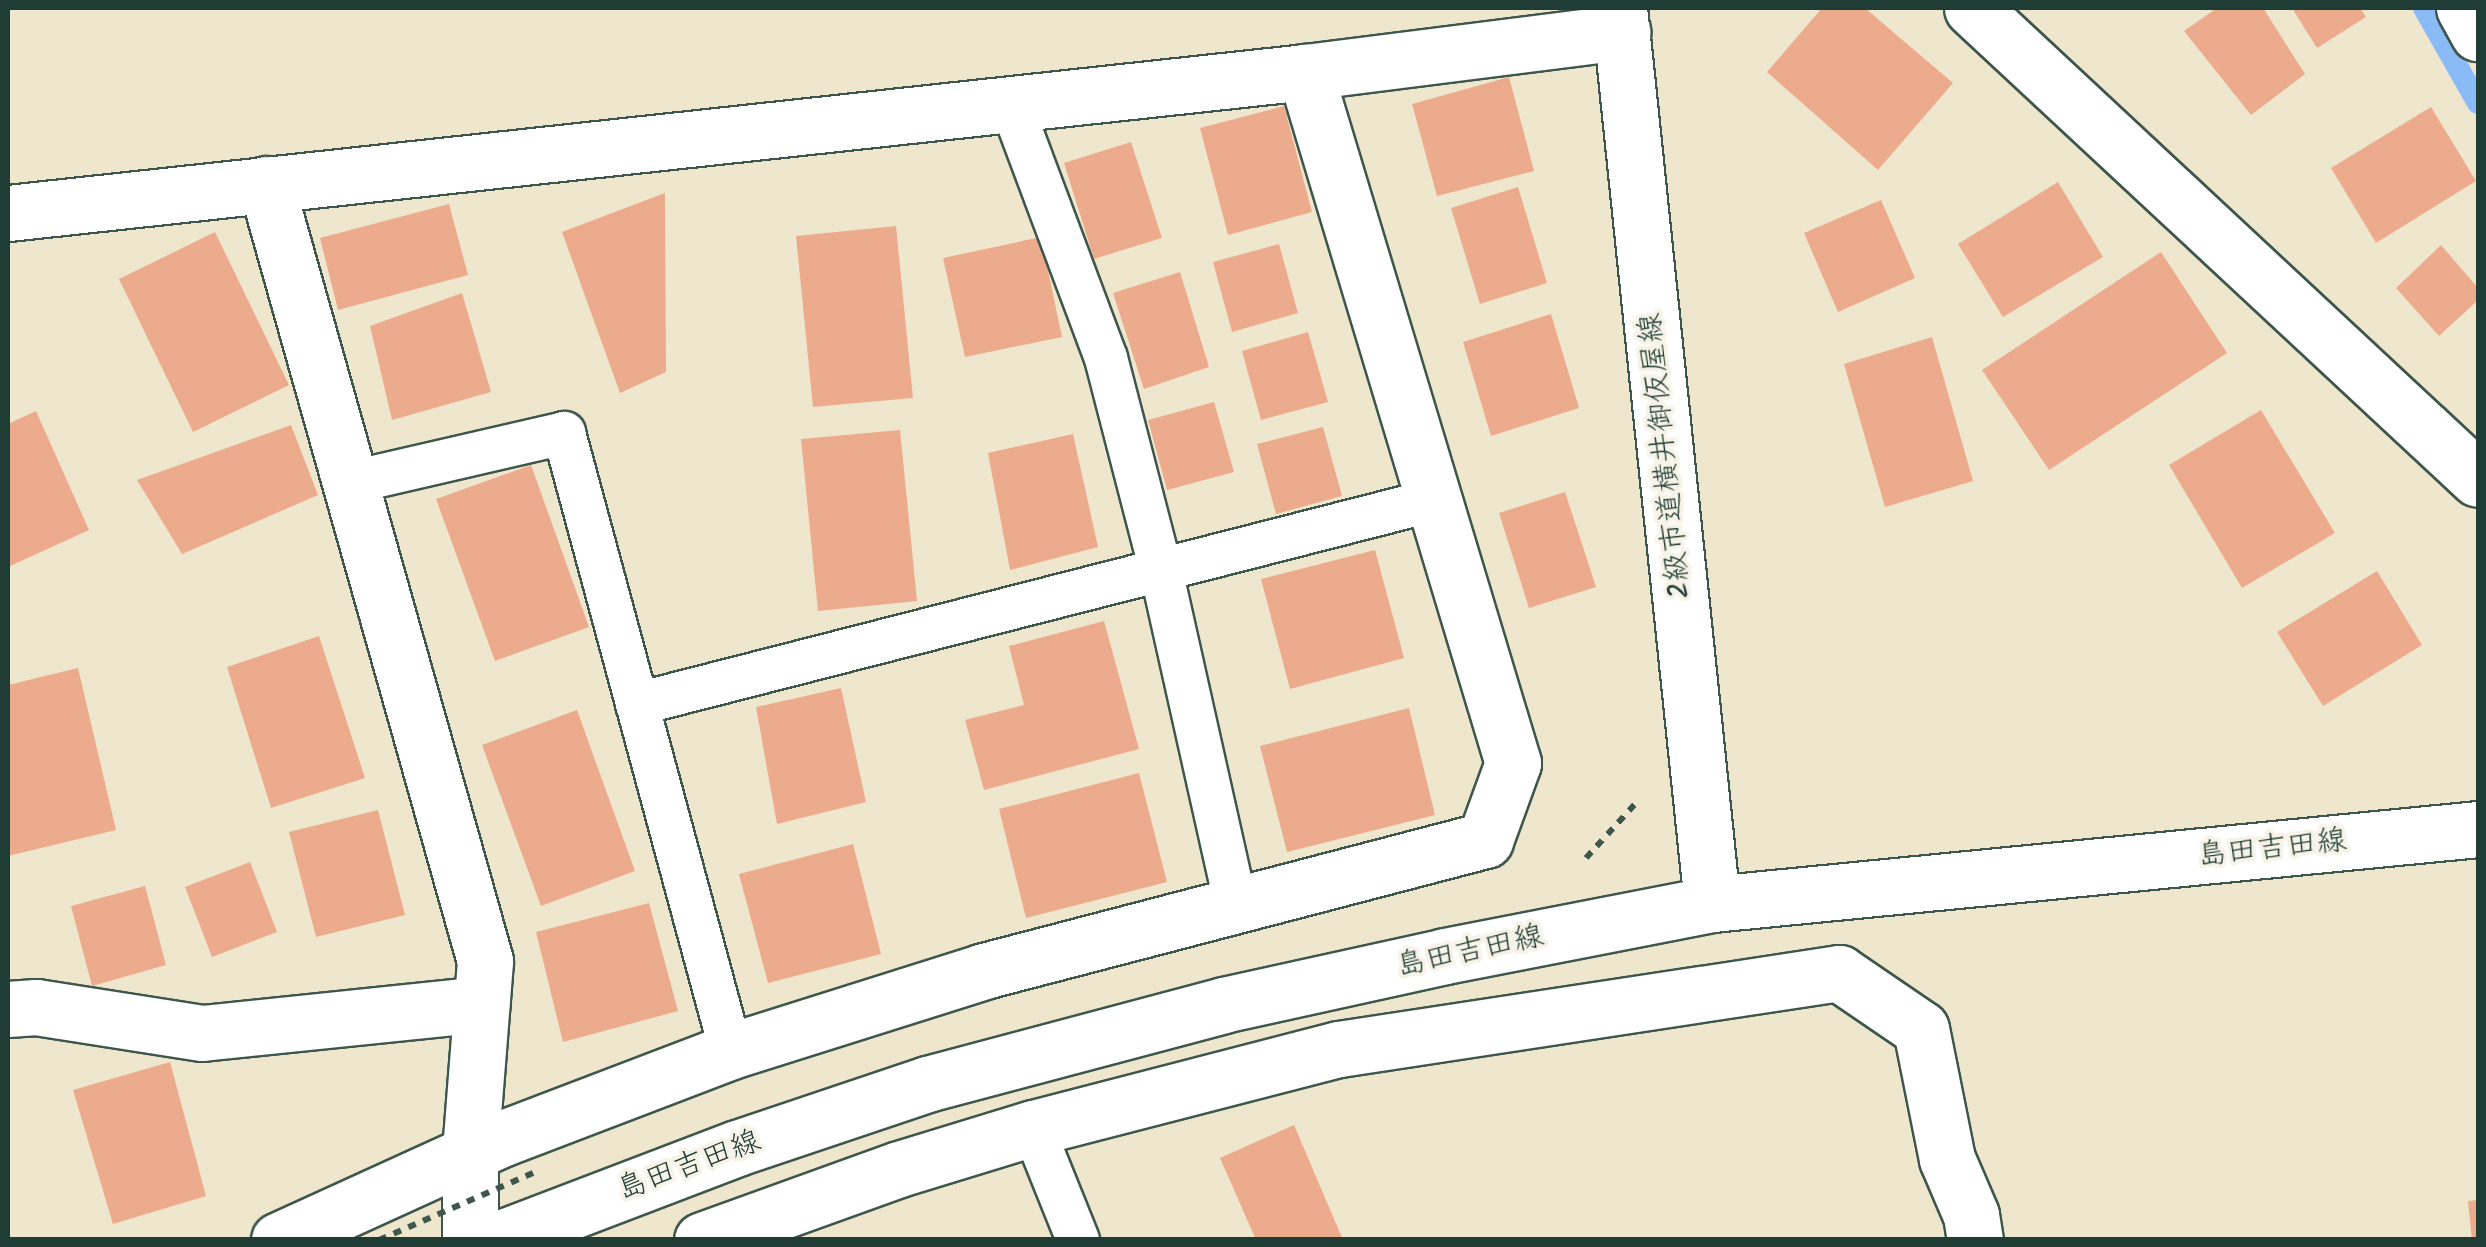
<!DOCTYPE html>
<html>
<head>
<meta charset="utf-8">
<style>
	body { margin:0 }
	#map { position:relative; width:2486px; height:1247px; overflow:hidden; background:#efe7cd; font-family:Kalam,"Klee One",sans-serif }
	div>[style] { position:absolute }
	.stream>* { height:22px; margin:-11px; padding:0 11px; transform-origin:11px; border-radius:11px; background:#8bbbf7 }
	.building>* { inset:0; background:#edab8e }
	.path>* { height:6px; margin-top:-3px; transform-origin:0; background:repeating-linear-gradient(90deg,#3e564b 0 8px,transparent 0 16px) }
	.roads { filter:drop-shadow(2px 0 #3e564b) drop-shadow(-2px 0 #3e564b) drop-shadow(0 2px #3e564b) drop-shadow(0 -2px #3e564b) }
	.service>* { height:42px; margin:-21px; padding:0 21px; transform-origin:21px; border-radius:21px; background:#fff }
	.minor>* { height:55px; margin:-27.5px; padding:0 27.5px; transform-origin:27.5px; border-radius:27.5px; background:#fff }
	.tertiary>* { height:55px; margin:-27.5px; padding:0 27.5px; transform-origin:27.5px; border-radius:27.5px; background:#fff }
	.primary>* { height:55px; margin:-27.5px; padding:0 27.5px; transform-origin:27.5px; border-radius:27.5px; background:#fff }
	.path-bridge>* { height:6px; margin-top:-3px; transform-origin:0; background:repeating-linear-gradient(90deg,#3e564b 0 8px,transparent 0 16px) }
	span { translate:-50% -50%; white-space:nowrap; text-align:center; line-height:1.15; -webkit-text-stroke:8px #f7f3e8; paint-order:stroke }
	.street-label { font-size:30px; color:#1f3d34 }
	.frame { position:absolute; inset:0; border:10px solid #1f3d34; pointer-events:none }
</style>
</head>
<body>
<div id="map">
	<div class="stream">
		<div style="left:2424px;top:8px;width:109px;rotate:60.4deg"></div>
	</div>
	<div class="building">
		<div style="clip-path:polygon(1822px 8px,1865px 8px,1953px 83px,1878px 170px,1767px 72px)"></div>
		<div style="clip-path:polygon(2217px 8px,2263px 8px,2305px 74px,2251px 115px,2184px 31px)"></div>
		<div style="clip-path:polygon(2292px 8px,2360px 8px,2366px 17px,2317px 48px)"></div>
		<div style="clip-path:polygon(1509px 77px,1534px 171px,1437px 196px,1412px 104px)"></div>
		<div style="clip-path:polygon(1284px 106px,1312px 212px,1228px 235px,1200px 128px)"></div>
		<div style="clip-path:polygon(2431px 107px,2476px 181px,2376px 243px,2331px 168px)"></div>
		<div style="clip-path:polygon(1131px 142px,1162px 238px,1094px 259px,1064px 163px)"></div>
		<div style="clip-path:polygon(2058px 182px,2103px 257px,2003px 317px,1958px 244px)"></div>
		<div style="clip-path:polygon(1518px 187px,1547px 283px,1480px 304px,1451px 208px)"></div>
		<div style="clip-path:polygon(665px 193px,666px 372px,620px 393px,562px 232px)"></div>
		<div style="clip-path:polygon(1881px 200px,1915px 278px,1838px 312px,1804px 233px)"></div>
		<div style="clip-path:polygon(449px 204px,468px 275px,338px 310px,320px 238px)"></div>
		<div style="clip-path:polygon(896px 226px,913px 398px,813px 407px,796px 236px)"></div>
		<div style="clip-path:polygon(215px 232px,289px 385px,193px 432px,119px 279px)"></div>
		<div style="clip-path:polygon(1041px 237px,1062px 337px,965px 357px,943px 258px)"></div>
		<div style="clip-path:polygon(1279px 244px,1298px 313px,1232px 332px,1213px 262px)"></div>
		<div style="clip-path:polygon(2441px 245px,2478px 288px,2478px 300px,2439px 336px,2396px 288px)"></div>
		<div style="clip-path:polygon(2161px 252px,2227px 353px,2049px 470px,1982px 370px)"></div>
		<div style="clip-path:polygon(1180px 272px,1209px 367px,1144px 389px,1113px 293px)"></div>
		<div style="clip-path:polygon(462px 293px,491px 392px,392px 420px,370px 326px)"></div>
		<div style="clip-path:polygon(1551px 314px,1579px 408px,1491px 436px,1463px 342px)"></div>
		<div style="clip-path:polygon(1308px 332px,1328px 402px,1261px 420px,1242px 351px)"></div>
		<div style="clip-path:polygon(1932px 337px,1973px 481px,1885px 507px,1844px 364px)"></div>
		<div style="clip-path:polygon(1214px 402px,1234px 472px,1167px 490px,1148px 420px)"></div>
		<div style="clip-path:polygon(2261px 410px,2335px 533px,2242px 588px,2169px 465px)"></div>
		<div style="clip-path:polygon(36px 411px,89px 530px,8px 567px,8px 424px)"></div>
		<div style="clip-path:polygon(291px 425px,318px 495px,182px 554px,137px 480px)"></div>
		<div style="clip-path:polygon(1323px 427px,1342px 496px,1276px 514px,1257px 444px)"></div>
		<div style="clip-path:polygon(900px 430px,917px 601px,818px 611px,801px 439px)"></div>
		<div style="clip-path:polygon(1073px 434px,1098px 547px,1010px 570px,988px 453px)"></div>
		<div style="clip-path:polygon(531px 465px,589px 627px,495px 661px,436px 499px)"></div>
		<div style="clip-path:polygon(1565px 492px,1596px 587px,1529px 608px,1499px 513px)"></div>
		<div style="clip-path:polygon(1375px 550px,1404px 658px,1290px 689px,1261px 579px)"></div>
		<div style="clip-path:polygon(2377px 571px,2422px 645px,2323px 706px,2277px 632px)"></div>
		<div style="clip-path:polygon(1104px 621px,1139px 749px,984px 790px,965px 720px,1024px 705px,1009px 646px)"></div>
		<div style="clip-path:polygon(319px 636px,365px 778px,271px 808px,227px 667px)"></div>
		<div style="clip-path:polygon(78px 668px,116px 830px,8px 856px,8px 685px)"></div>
		<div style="clip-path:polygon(841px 688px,866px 802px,777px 824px,756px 707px)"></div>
		<div style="clip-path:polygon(1409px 708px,1435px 815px,1287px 852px,1260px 746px)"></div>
		<div style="clip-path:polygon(577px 710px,635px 871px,541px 906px,482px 745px)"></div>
		<div style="clip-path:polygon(1139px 773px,1167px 882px,1026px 918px,999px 809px)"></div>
		<div style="clip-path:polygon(378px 810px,405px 915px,316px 937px,289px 832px)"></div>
		<div style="clip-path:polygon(853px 844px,881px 954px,768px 983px,739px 874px)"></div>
		<div style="clip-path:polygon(250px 862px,277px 932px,212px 957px,185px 887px)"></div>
		<div style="clip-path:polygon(145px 886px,166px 965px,92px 986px,71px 906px)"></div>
		<div style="clip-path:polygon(649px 903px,678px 1011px,563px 1042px,536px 932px)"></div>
		<div style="clip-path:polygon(170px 1062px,206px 1196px,113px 1224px,73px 1090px)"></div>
		<div style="clip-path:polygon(1294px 1125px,1343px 1240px,1256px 1240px,1220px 1158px)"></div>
		<div style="clip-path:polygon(2478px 1200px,2478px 1240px,2472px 1240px,2468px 1201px)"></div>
	</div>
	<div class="path">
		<div style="left:1586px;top:858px;width:73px;rotate:-47.8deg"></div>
	</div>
	<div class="roads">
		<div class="service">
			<div style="left:1011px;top:104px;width:271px;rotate:69.5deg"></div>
			<div style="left:1106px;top:358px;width:219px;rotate:75.5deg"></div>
			<div style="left:1161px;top:570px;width:343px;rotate:77.4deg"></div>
			<div style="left:348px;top:483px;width:222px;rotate:-13deg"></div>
			<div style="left:564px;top:433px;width:640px;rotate:74.88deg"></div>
			<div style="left:637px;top:704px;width:823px;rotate:-14.36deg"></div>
			<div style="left:1033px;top:1128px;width:121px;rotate:68.1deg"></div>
		</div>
		<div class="minor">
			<div style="left:1972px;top:8px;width:691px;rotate:42.95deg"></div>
			<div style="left:2464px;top:8px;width:29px;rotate:61deg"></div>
			<div style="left:266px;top:184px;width:807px;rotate:74.26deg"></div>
			<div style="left:485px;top:961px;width:192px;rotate:94.5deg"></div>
			<div style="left:470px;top:1152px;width:88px;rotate:90deg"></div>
			<div style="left:8px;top:213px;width:1305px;rotate:-6.2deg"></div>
			<div style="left:1305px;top:72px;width:320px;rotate:-7.2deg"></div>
			<div style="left:8px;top:1009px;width:28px;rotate:-4deg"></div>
			<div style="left:36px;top:1007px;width:168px;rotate:8.9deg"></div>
			<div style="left:202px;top:1033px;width:281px;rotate:-5.9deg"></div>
			<div style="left:279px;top:1240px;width:244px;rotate:-24.5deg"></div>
			<div style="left:501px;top:1139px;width:246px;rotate:-20.9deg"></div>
			<div style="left:731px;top:1051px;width:265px;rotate:-17.5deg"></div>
			<div style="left:984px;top:971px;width:518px;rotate:-14.65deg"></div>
			<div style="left:1485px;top:840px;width:82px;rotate:-70deg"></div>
			<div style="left:1513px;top:763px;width:722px;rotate:-106.75deg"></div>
			<div style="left:702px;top:1240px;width:209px;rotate:-19.8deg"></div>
			<div style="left:899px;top:1169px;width:140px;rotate:-17deg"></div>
			<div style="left:1033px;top:1128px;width:316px;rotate:-14.5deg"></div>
			<div style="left:1339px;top:1049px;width:506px;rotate:-8.64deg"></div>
			<div style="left:1839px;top:973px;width:99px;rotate:34.3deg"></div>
			<div style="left:1921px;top:1029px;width:133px;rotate:78.7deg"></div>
			<div style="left:1947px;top:1159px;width:61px;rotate:66.8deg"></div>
			<div style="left:1971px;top:1215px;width:25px;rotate:81deg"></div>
		</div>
		<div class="tertiary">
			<div style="left:1619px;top:8px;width:901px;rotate:84.07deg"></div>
		</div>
		<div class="primary">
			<div style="left:496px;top:1240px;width:258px;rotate:-20.9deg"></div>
			<div style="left:737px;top:1148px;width:200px;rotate:-18.6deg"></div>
			<div style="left:927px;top:1084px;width:306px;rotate:-14.9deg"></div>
			<div style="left:1223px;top:1005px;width:227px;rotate:-12.4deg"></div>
			<div style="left:1445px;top:956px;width:272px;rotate:-11deg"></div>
			<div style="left:1712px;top:904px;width:770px;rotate:-5.59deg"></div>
		</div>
	</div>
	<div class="path-bridge">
		<div style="left:379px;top:1240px;width:176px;rotate:-23.5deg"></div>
	</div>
	<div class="street-label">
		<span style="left:1666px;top:456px;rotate:-96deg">2級市道横井御仮屋線</span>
		<span style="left:2272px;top:849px;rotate:-6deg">島田吉田線</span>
		<span style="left:1470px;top:952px;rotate:-12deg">島田吉田線</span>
		<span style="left:689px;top:1166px;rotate:-20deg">島田吉田線</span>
	</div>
	<div class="frame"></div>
</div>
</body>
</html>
